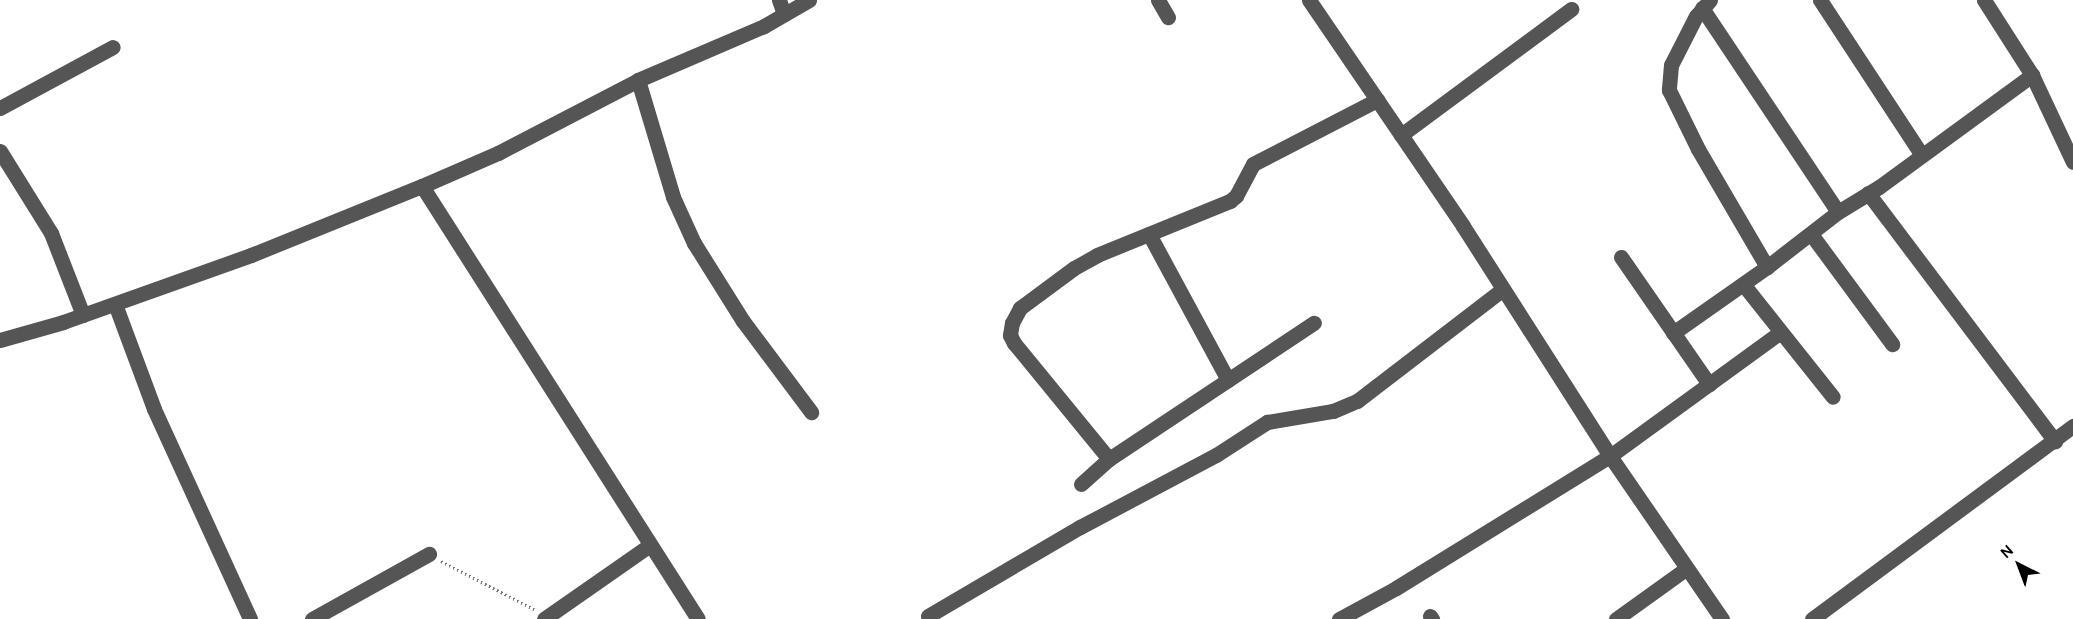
<!DOCTYPE html>
<html>
<head>
<meta charset="utf-8">
<style>
	body { margin:0 }
	#map { position:relative; width:2073px; height:619px; overflow:hidden; background:#fff; font-family:Karla,sans-serif }
	div>[style] { position:absolute }
	.path>* { height:3px; margin-top:-1.5px; transform-origin:0; background:repeating-linear-gradient(90deg,#777 0 1.5px,transparent 0 4.5px) }
	.minor>* { height:15px; margin:-7.5px; padding:0 7.5px; transform-origin:7.5px; border-radius:7.5px; background:#555 }
	span { translate:-50% -50%; white-space:nowrap; text-align:center; line-height:1.15; -webkit-text-stroke:6px #fff; paint-order:stroke }
	.north { position:absolute; left:1989px; top:535px; width:60px; height:60px; -webkit-text-stroke:4px #fff; paint-order:stroke; rotate:318deg; font-size:16px; font-weight:700; line-height:24px; text-align:center; color:#000 }
	.north::after { content:''; display:block; margin:auto; width:21px; height:27px; background:#000; clip-path:polygon(50% 0,100% 100%,50% 72%,0 100%) }
</style>
</head>
<body>
<div id="map">
	<div class="path">
		<div style="left:441px;top:561px;width:105px;rotate:27.3deg"></div>
	</div>
	<div class="minor">
		<div style="left:779px;top:0;width:15px;rotate:70deg"></div>
		<div style="left:1158px;top:0;width:20px;rotate:60deg"></div>
		<div style="left:1309px;top:0;width:273px;rotate:55.7deg"></div>
		<div style="left:1463px;top:226px;width:273px;rotate:57.4deg"></div>
		<div style="left:1610px;top:456px;width:198px;rotate:55.5deg"></div>
		<div style="left:1710px;top:0;width:21px;rotate:131deg"></div>
		<div style="left:1696px;top:16px;width:55px;rotate:117deg"></div>
		<div style="left:1671px;top:65px;width:25px;rotate:95deg"></div>
		<div style="left:1669px;top:90px;width:66px;rotate:63.8deg"></div>
		<div style="left:1698px;top:149px;width:137px;rotate:59.7deg"></div>
		<div style="left:1820px;top:0;width:184px;rotate:56.7deg"></div>
		<div style="left:1984px;top:0;width:89px;rotate:57.4deg"></div>
		<div style="left:2032px;top:75px;width:96px;rotate:64.8deg"></div>
		<div style="left:1702px;top:8px;width:245px;rotate:56.3deg"></div>
		<div style="left:638px;top:80px;width:122px;rotate:73.3deg"></div>
		<div style="left:673px;top:197px;width:51px;rotate:65.5deg"></div>
		<div style="left:694px;top:243px;width:92px;rotate:57.9deg"></div>
		<div style="left:743px;top:321px;width:114px;rotate:53.2deg"></div>
		<div style="left:0;top:108px;width:128px;rotate:-28.4deg"></div>
		<div style="left:1401px;top:135px;width:212px;rotate:-36.5deg"></div>
		<div style="left:0;top:151px;width:97px;rotate:58.1deg"></div>
		<div style="left:51px;top:233px;width:88px;rotate:68.7deg"></div>
		<div style="left:422px;top:186px;width:513px;rotate:57.49deg"></div>
		<div style="left:1868px;top:193px;width:311px;rotate:53deg"></div>
		<div style="left:1149px;top:234px;width:166px;rotate:61.6deg"></div>
		<div style="left:1811px;top:234px;width:137px;rotate:53.6deg"></div>
		<div style="left:1621px;top:257px;width:155px;rotate:55.3deg"></div>
		<div style="left:1743px;top:284px;width:144px;rotate:51.5deg"></div>
		<div style="left:115px;top:304px;width:112px;rotate:69.6deg"></div>
		<div style="left:154px;top:409px;width:231px;rotate:65.4deg"></div>
		<div style="left:1673px;top:333px;width:115px;rotate:-35.1deg"></div>
		<div style="left:1767px;top:267px;width:90px;rotate:-37.8deg"></div>
		<div style="left:1838px;top:212px;width:48px;rotate:-31.4deg"></div>
		<div style="left:1879px;top:187px;width:190px;rotate:-36.2deg"></div>
		<div style="left:0;top:340px;width:66px;rotate:-15.9deg"></div>
		<div style="left:63px;top:322px;width:200px;rotate:-19.6deg"></div>
		<div style="left:251px;top:255px;width:184px;rotate:-22deg"></div>
		<div style="left:422px;top:186px;width:83px;rotate:-23.5deg"></div>
		<div style="left:498px;top:153px;width:158px;rotate:-27.5deg"></div>
		<div style="left:638px;top:80px;width:137px;rotate:-23.2deg"></div>
		<div style="left:764px;top:26px;width:52px;rotate:-30deg"></div>
		<div style="left:1109px;top:459px;width:150px;rotate:-129.3deg"></div>
		<div style="left:1014px;top:343px;width:9px;rotate:-117deg"></div>
		<div style="left:1010px;top:335px;width:12px;rotate:-81deg"></div>
		<div style="left:1012px;top:323px;width:17px;rotate:-62deg"></div>
		<div style="left:1020px;top:308px;width:67px;rotate:-36.5deg"></div>
		<div style="left:1074px;top:268px;width:26px;rotate:-29deg"></div>
		<div style="left:1097px;top:255px;width:144px;rotate:-22.1deg"></div>
		<div style="left:1230px;top:201px;width:8px;rotate:-40deg"></div>
		<div style="left:1236px;top:196px;width:36px;rotate:-62deg"></div>
		<div style="left:1253px;top:164px;width:140px;rotate:-27.3deg"></div>
		<div style="left:1081px;top:484px;width:38px;rotate:-42deg"></div>
		<div style="left:1109px;top:459px;width:246px;rotate:-33.6deg"></div>
		<div style="left:928px;top:616px;width:176px;rotate:-30.4deg"></div>
		<div style="left:1080px;top:527px;width:154px;rotate:-27.9deg"></div>
		<div style="left:1216px;top:455px;width:61px;rotate:-32.9deg"></div>
		<div style="left:1267px;top:422px;width:67px;rotate:-9.5deg"></div>
		<div style="left:1333px;top:411px;width:26px;rotate:-23deg"></div>
		<div style="left:1357px;top:401px;width:184px;rotate:-37.5deg"></div>
		<div style="left:1430px;top:616px;width:4px;rotate:56deg"></div>
		<div style="left:312px;top:619px;width:134px;rotate:-29.1deg"></div>
		<div style="left:544px;top:619px;width:129px;rotate:-34.9deg"></div>
		<div style="left:1339px;top:619px;width:65px;rotate:-28.5deg"></div>
		<div style="left:1396px;top:588px;width:251px;rotate:-31.7deg"></div>
		<div style="left:1610px;top:456px;width:209px;rotate:-36deg"></div>
		<div style="left:1616px;top:619px;width:87px;rotate:-35.7deg"></div>
		<div style="left:1812px;top:619px;width:325px;rotate:-36.5deg"></div>
	</div>
	<div class="north">N</div>
</div>
</body>
</html>
